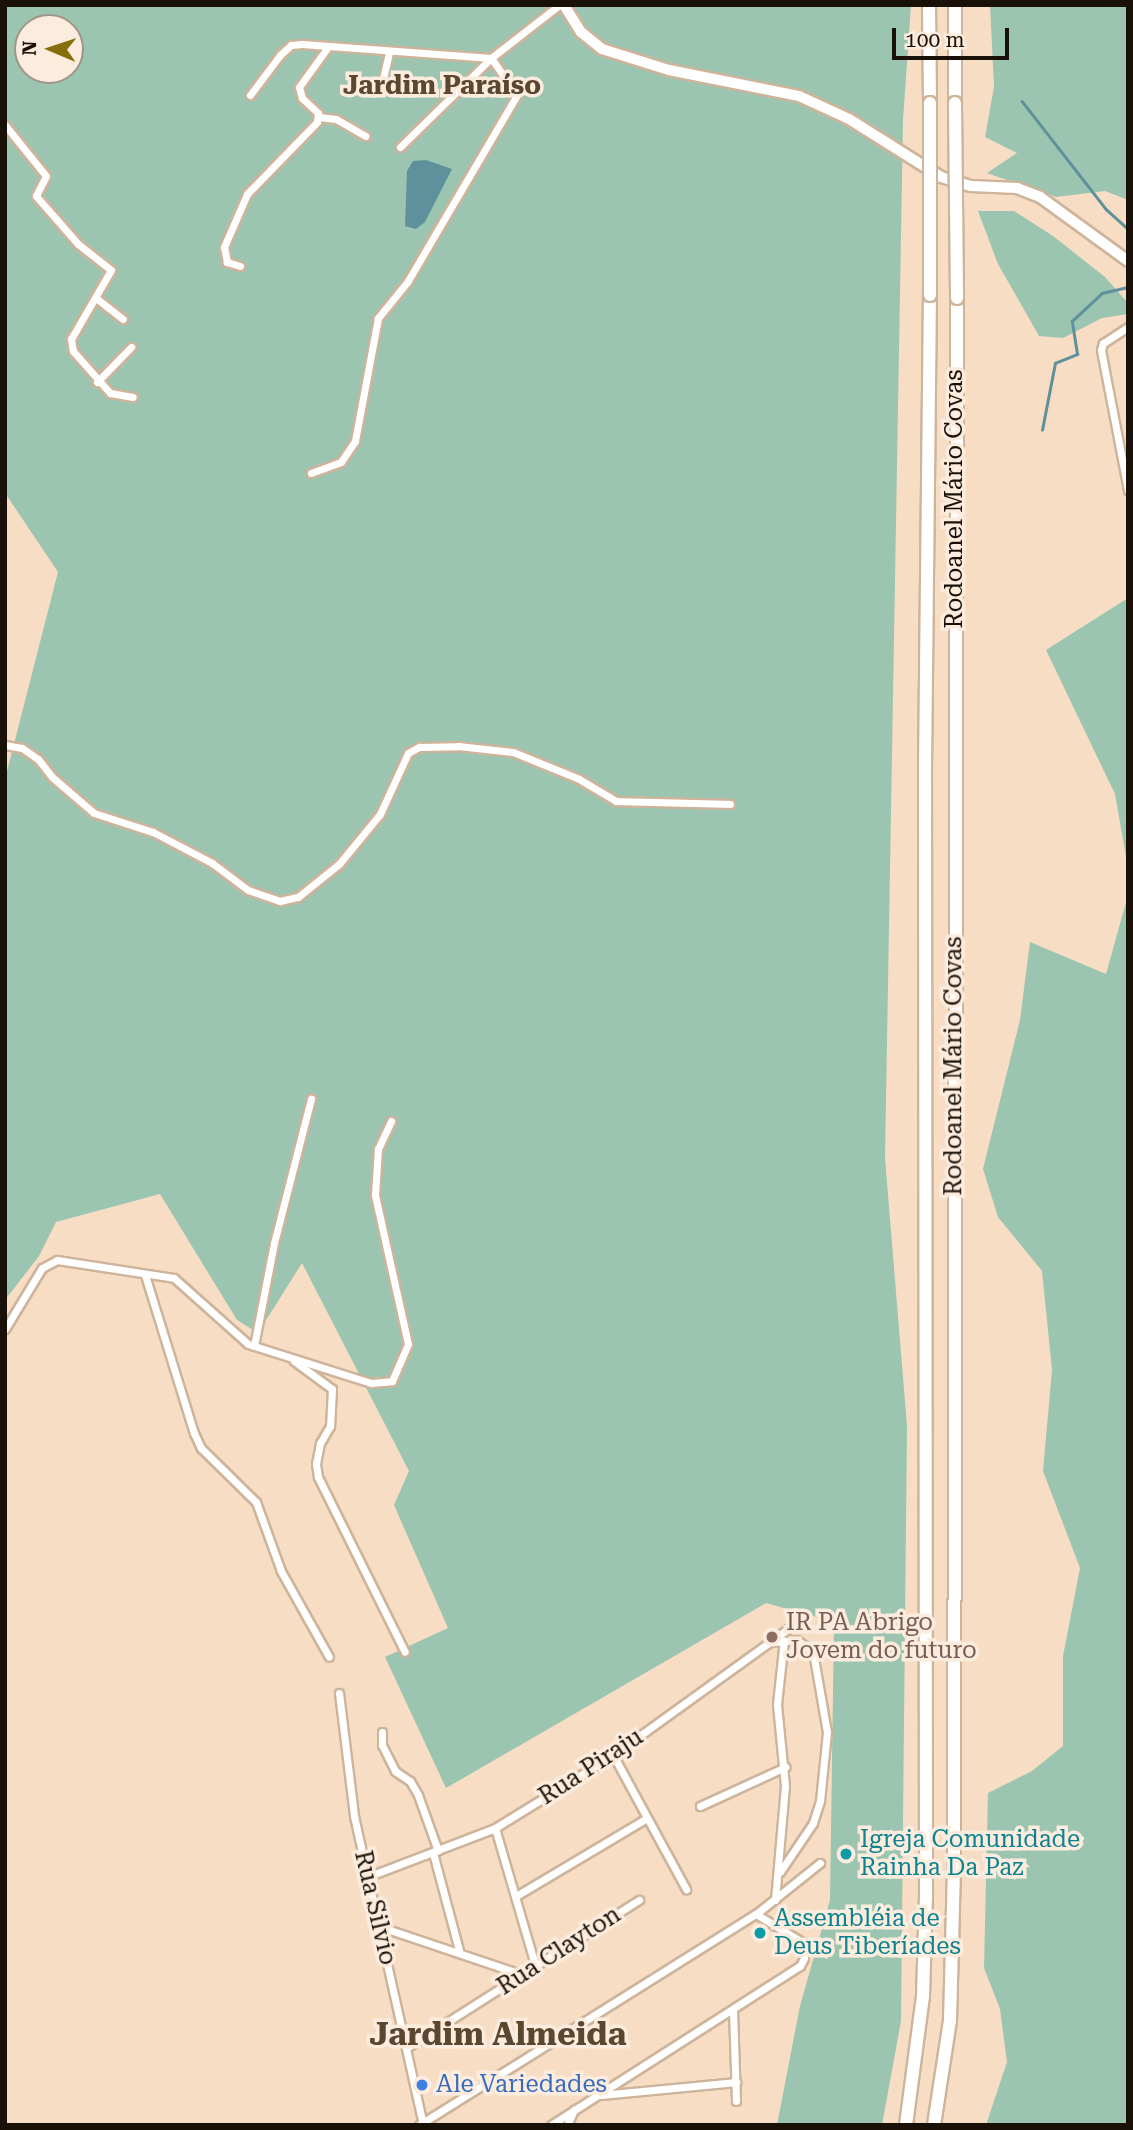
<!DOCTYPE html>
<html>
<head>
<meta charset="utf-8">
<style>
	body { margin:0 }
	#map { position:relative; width:1133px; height:2130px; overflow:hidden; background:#f7ddc4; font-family:"Roboto Serif",serif }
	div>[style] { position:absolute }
	.green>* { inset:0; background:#9bc5b0 }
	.water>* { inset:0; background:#5e919c }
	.stream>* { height:2.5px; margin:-1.25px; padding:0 1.25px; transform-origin:1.25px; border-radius:1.25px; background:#5e919c }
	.roads { filter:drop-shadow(2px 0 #cdb49b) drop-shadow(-2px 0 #cdb49b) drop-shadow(0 2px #cdb49b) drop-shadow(0 -2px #cdb49b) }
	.street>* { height:7px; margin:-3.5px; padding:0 3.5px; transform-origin:3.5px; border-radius:3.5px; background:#fff }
	.secondary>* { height:10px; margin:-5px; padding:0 5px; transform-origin:5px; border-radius:5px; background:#fff }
	.highway>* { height:12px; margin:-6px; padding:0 6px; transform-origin:6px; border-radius:6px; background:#fff }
	.bridges { filter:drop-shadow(2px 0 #cdb49b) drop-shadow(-2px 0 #cdb49b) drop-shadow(0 2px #cdb49b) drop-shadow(0 -2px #cdb49b) }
	.highway-bridge>* { height:12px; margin:-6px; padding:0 6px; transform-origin:6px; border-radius:6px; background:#fff }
	.dots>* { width:19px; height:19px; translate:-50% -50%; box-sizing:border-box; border:4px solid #fcecdd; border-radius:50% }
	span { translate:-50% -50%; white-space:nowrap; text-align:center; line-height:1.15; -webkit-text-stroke:7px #fcecdd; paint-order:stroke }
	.street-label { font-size:24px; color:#191108 }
	.education-label { font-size:24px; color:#785e54 }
	.left { translate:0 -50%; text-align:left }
	.culture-label { font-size:24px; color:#0d838f }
	.shop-label { font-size:24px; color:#366cbe }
	.neighbourhood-label { font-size:26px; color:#5b4630; font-weight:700 }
	.district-label { font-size:32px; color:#5b4630; font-weight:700 }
	.frame { position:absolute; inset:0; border:7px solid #191108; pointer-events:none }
	.north { position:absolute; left:14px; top:14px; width:70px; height:70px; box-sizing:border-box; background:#fcecdd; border:2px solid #a19488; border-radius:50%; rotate:272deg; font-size:19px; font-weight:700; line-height:28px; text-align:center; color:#191108 }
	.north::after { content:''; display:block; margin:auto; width:24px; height:32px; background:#866e0d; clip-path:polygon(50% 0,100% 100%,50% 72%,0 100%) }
	.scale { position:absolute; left:892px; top:28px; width:117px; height:32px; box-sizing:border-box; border:4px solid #191108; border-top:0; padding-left:9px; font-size:21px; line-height:24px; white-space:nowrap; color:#191108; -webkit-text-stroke:5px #fcecdd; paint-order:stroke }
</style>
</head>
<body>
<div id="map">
	<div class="green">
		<div style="clip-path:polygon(evenodd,5px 5px,911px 5px,903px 120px,885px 1158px,907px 1426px,901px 2021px,882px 2125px,777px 2125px,800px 2006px,830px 1900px,834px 1622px,766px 1603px,446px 1788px,385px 1657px,448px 1628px,394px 1505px,409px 1471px,302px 1263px,258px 1333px,237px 1320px,160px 1194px,56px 1222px,39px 1256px,5px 1300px,5px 779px,58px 572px,5px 493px,5px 5px,28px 28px,70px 28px,70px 70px,28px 70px,28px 28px)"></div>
		<div style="clip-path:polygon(990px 5px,1128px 5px,1128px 200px,1105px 191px,1056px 197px,987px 173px,1017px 153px,985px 137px,994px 87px)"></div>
		<div style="clip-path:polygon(978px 211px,1014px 211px,1053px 236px,1105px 277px,1128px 303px,1128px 314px,1102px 318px,1063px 338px,1039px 336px,998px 264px)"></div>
		<div style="clip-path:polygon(1128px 598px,1128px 868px,1115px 794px,1046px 650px)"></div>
		<div style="clip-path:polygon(1128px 895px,1128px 2125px,986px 2125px,1007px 2062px,1000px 2009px,984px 1968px,988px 1793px,1032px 1771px,1063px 1746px,1063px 1656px,1080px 1568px,1043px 1471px,1052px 1370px,1042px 1271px,998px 1217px,983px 1169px,1020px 1020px,1030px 942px,1106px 974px)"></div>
	</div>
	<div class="water">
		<div style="clip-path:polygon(426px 160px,452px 169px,425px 222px,416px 229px,405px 226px,407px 171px,413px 161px)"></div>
	</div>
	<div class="stream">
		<div style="left:1022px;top:101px;width:137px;rotate:52.1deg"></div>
		<div style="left:1106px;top:209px;width:30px;rotate:42deg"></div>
		<div style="left:1042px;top:430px;width:68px;rotate:-79deg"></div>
		<div style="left:1055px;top:363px;width:24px;rotate:-22deg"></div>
		<div style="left:1077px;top:354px;width:33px;rotate:-99deg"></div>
		<div style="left:1072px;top:321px;width:41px;rotate:-43deg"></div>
		<div style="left:1102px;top:293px;width:27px;rotate:-13deg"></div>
	</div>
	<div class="roads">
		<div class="street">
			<div style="left:382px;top:83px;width:32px;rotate:-77deg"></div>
			<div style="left:250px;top:95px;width:50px;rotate:-53.1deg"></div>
			<div style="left:280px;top:55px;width:15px;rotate:-42deg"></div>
			<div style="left:291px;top:45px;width:11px;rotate:-5deg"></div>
			<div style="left:302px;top:44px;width:190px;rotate:4.2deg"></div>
			<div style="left:491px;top:58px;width:45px;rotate:54.9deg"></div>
			<div style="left:517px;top:95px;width:216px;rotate:120.4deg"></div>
			<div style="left:408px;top:281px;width:48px;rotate:129deg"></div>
			<div style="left:378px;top:318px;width:125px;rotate:100.6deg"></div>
			<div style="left:355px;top:441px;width:25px;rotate:124deg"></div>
			<div style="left:341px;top:462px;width:32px;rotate:160deg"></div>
			<div style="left:319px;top:117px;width:17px;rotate:7deg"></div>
			<div style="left:336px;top:119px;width:34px;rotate:30deg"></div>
			<div style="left:5px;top:125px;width:65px;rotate:51.2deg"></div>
			<div style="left:46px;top:176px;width:22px;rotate:117deg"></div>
			<div style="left:36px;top:196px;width:64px;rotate:48.8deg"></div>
			<div style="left:78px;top:244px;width:42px;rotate:38.2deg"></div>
			<div style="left:111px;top:270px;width:80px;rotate:120.1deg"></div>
			<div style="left:71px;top:339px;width:12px;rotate:81deg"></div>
			<div style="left:73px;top:351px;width:56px;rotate:48.6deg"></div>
			<div style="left:110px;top:393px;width:23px;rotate:10deg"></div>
			<div style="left:400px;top:147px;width:127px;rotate:-44.4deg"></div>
			<div style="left:491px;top:58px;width:86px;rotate:-37.9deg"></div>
			<div style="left:240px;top:266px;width:14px;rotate:-163deg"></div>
			<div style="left:227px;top:262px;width:15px;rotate:-101deg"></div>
			<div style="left:224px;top:247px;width:58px;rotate:-66.5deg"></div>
			<div style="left:247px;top:194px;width:100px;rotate:-45.8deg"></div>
			<div style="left:317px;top:122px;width:9px;rotate:-84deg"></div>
			<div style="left:318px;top:113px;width:22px;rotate:-137deg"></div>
			<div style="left:302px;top:98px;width:11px;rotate:-105deg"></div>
			<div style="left:299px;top:87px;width:49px;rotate:-54.1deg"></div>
			<div style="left:96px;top:298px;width:34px;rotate:38deg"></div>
			<div style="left:1128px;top:327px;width:30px;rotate:147deg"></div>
			<div style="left:1103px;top:343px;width:7px;rotate:106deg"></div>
			<div style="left:1101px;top:350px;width:143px;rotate:79.1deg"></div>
			<div style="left:97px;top:382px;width:49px;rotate:-45.8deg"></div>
			<div style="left:5px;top:745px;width:17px;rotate:10deg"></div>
			<div style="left:22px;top:748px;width:19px;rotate:35deg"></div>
			<div style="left:38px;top:759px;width:23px;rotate:52deg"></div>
			<div style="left:52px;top:777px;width:55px;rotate:40.6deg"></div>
			<div style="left:94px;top:813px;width:62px;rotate:17.9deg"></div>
			<div style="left:153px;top:832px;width:67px;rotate:27.7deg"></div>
			<div style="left:212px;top:863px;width:45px;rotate:36.9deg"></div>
			<div style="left:248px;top:890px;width:34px;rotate:19deg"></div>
			<div style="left:280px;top:901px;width:18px;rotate:-13deg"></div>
			<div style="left:298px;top:897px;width:53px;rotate:-38.8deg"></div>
			<div style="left:339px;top:864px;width:65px;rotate:-50.6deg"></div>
			<div style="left:380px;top:814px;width:67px;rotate:-65.3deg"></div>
			<div style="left:408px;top:753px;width:13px;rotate:-29deg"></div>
			<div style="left:419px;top:747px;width:39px;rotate:-1deg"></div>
			<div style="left:458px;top:746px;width:55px;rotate:6.2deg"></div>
			<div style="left:513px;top:752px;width:71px;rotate:22.2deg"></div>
			<div style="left:579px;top:779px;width:43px;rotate:30.7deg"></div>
			<div style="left:616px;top:801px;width:114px;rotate:1.5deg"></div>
			<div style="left:145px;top:1275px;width:165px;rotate:72.8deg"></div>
			<div style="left:194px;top:1433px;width:17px;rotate:65deg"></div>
			<div style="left:201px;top:1448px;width:77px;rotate:44.5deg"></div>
			<div style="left:256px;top:1502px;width:73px;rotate:70.1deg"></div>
			<div style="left:281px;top:1571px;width:98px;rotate:60.8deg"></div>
			<div style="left:5px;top:1329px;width:71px;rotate:-58.8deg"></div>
			<div style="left:42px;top:1268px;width:17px;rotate:-28deg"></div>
			<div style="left:57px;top:1260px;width:118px;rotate:8.7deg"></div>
			<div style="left:174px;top:1278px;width:99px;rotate:41.7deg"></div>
			<div style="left:248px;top:1344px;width:129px;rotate:17.6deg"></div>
			<div style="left:371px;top:1383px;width:21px;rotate:-5deg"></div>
			<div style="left:392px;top:1381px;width:40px;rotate:-66.6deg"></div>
			<div style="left:408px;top:1344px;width:153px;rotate:-102.5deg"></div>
			<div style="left:375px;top:1195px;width:46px;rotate:-86.3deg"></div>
			<div style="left:378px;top:1149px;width:31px;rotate:-65deg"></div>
			<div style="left:254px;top:1346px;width:105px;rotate:-79deg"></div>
			<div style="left:274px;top:1243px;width:149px;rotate:-75.6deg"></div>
			<div style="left:294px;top:1361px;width:47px;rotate:36.4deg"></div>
			<div style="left:332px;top:1389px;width:37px;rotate:93deg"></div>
			<div style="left:330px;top:1426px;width:20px;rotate:120deg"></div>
			<div style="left:320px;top:1443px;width:21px;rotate:101deg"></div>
			<div style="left:316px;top:1464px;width:13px;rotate:81deg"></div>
			<div style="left:318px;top:1477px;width:195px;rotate:63.6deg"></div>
			<div style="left:771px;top:1642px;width:26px;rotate:-4deg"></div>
			<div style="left:797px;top:1640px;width:20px;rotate:37deg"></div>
			<div style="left:813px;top:1652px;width:81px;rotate:80.1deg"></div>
			<div style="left:827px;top:1732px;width:69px;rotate:95.8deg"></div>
			<div style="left:820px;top:1801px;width:23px;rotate:108deg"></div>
			<div style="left:813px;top:1823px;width:59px;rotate:124deg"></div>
			<div style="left:339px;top:1693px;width:124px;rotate:83deg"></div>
			<div style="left:354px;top:1816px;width:312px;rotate:77.4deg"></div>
			<div style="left:382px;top:1732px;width:13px;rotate:90deg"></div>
			<div style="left:382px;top:1745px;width:29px;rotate:63deg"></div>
			<div style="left:395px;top:1771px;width:18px;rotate:34deg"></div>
			<div style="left:410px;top:1781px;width:16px;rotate:60deg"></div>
			<div style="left:418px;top:1795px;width:59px;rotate:70.3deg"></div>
			<div style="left:613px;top:1755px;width:153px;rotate:61.4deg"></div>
			<div style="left:700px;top:1806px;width:94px;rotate:-24.6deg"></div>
			<div style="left:495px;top:1828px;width:146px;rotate:73.7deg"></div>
			<div style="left:433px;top:1853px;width:100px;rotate:75deg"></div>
			<div style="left:367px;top:1877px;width:137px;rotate:-20.9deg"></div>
			<div style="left:495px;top:1828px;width:139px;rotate:-31.7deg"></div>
			<div style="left:613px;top:1755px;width:226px;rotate:-35.8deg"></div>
			<div style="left:516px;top:1896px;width:150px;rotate:-30.8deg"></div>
			<div style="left:775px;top:1900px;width:114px;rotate:-85deg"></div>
			<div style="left:785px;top:1786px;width:82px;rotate:-95.6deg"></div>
			<div style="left:777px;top:1704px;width:64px;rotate:-83.8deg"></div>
			<div style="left:378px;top:1926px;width:154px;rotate:18.6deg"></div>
			<div style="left:733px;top:2010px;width:91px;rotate:88.1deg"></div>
			<div style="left:408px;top:2047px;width:274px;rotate:-32.5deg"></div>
			<div style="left:601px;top:2095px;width:136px;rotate:-5.5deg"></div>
			<div style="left:419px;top:2125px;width:398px;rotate:-32.1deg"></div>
			<div style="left:756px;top:1914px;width:82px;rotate:-38.6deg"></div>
			<div style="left:551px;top:2125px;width:295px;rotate:-32.6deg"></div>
			<div style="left:800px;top:1966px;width:9px;rotate:-63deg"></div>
			<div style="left:804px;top:1958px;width:16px;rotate:-97deg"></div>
			<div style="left:802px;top:1942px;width:54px;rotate:-148.7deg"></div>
			<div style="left:567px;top:2125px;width:17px;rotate:-65deg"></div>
		</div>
		<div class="secondary">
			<div style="left:564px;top:5px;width:32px;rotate:58deg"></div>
			<div style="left:581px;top:32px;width:27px;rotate:39deg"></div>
			<div style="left:602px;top:49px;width:70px;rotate:17.4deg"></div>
			<div style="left:669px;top:70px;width:133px;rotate:11.3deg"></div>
			<div style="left:799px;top:96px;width:55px;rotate:24.7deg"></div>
			<div style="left:849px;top:119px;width:109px;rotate:32.2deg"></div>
			<div style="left:941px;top:177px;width:31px;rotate:17deg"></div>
			<div style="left:971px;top:186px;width:46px;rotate:2.5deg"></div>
			<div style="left:1017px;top:188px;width:25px;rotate:21deg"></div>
			<div style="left:1040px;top:197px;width:109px;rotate:36deg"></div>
		</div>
		<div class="highway">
			<div style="left:929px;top:5px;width:98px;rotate:89.4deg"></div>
			<div style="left:955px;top:5px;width:98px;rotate:90deg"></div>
			<div style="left:906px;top:2125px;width:130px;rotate:-82.5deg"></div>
			<div style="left:923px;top:1996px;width:100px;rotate:-88.3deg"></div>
			<div style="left:926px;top:1896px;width:1127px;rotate:-90.05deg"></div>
			<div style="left:925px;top:769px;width:474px;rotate:-89.4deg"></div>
			<div style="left:934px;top:2125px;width:105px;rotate:-81.3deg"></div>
			<div style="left:950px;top:2021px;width:152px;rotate:-88.5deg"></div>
			<div style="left:954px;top:1869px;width:1571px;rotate:-89.89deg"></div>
		</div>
	</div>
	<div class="bridges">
		<div class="highway-bridge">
			<div style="left:930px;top:103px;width:192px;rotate:90deg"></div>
			<div style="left:955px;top:103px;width:195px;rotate:89.4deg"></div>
		</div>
	</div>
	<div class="dots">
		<div style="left:772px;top:1637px;background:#8d6e63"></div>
		<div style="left:846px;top:1854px;background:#0f9aa8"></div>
		<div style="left:760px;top:1933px;background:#0f9aa8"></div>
		<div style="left:422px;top:2085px;background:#3f7fe0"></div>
	</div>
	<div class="street-label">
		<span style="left:955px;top:499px;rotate:-90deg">Rodoanel Mário Covas</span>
		<span style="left:954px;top:1066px;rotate:-90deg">Rodoanel Mário Covas</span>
		<span style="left:591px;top:1767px;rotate:-33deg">Rua Piraju</span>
		<span style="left:375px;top:1908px;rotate:77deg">Rua Silvio</span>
		<span style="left:559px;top:1951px;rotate:-33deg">Rua Clayton</span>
	</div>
	<div class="education-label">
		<span class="left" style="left:786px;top:1637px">IR PA Abrigo<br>Jovem do futuro</span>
	</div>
	<div class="culture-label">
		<span class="left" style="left:860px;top:1854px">Igreja Comunidade<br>Rainha Da Paz</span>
		<span class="left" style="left:774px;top:1933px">Assembléia de<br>Deus Tiberíades</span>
	</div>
	<div class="shop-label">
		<span class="left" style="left:436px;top:2085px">Ale Variedades</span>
	</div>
	<div class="neighbourhood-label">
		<span style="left:442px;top:86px">Jardim Paraíso</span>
	</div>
	<div class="district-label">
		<span style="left:498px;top:2034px">Jardim Almeida</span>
	</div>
	<div class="frame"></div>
	<div class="north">N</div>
	<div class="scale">100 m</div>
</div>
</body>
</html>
